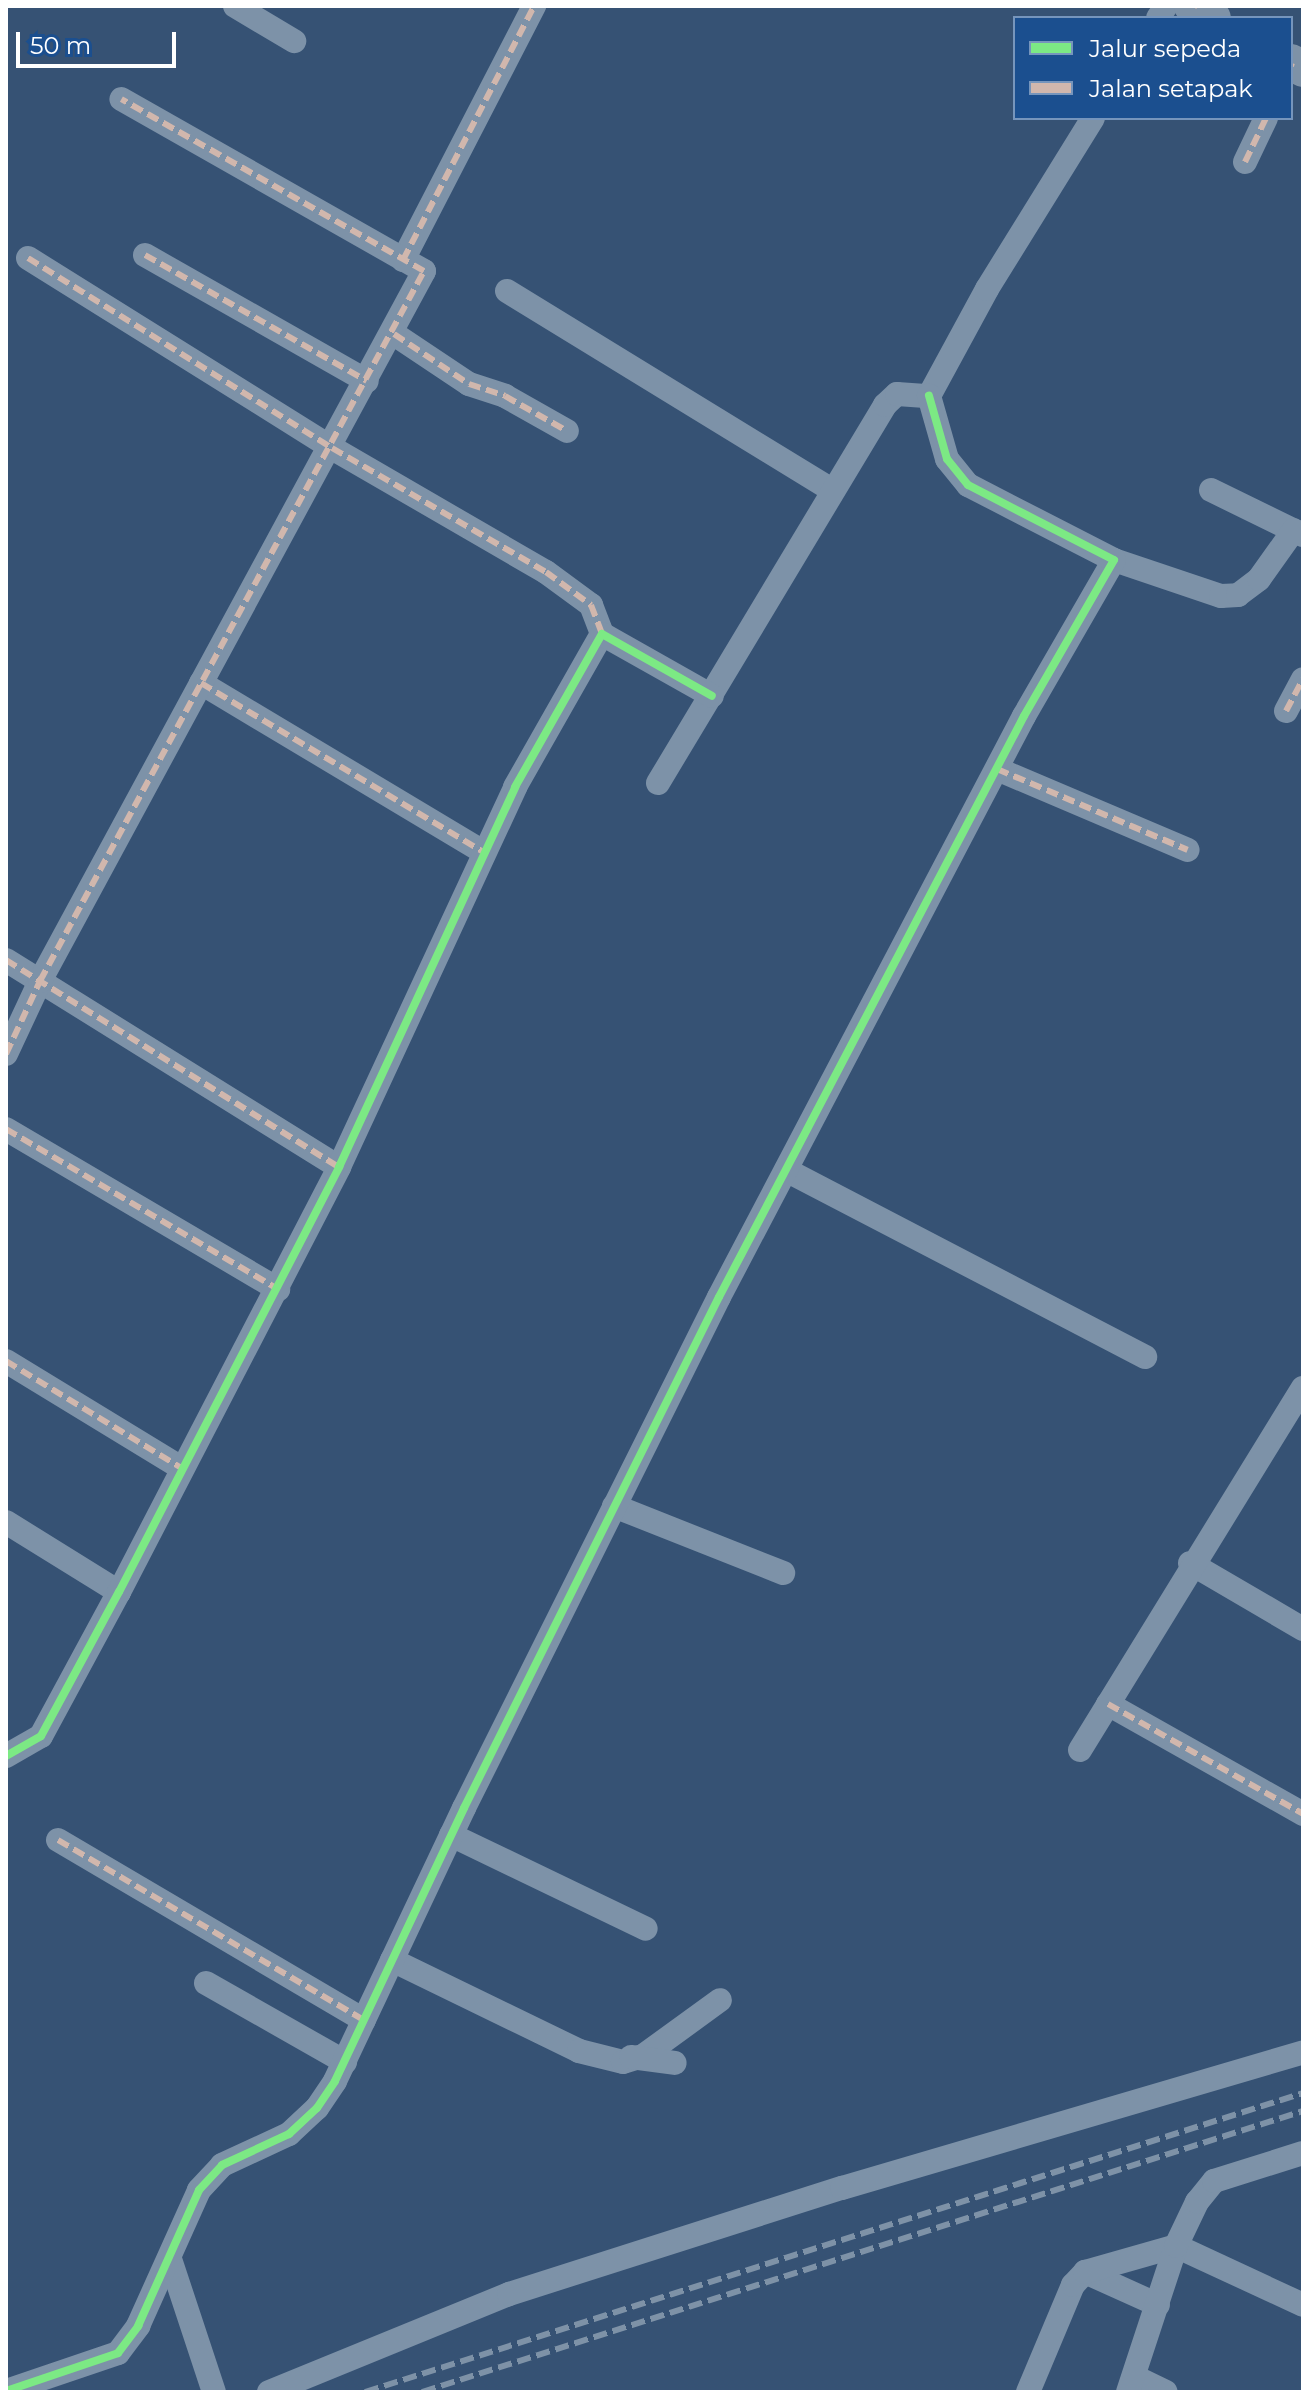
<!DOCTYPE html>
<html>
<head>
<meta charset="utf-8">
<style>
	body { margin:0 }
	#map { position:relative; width:1309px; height:2398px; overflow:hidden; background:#365274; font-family:Montserrat,sans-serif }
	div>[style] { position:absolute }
	.minor>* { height:24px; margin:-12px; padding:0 12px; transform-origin:12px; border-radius:12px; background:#7d92a8 }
	.highway>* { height:36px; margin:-18px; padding:0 18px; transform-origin:18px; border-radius:18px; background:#7e92a7 }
	.rail>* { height:6px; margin-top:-3px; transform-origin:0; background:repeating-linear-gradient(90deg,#7e92a7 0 14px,transparent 0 20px) }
	.quiet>* { height:6px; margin-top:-3px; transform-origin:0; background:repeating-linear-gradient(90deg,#d1b7ad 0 12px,transparent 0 18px) }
	.cycleway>* { height:8px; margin:-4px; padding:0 4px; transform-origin:4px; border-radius:4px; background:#7ce984 }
	span { translate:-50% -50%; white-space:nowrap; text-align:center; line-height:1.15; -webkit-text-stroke:8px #1b4f8f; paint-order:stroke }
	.frame { position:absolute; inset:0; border:8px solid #fff; pointer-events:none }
	.legend { position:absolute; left:1013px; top:16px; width:280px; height:104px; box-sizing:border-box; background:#1b4f8f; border:2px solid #7695bc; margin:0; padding:10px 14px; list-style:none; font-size:24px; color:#fff }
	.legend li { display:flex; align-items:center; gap:16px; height:40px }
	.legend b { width:40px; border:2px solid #7695bc }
	.scale { position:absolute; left:16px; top:32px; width:160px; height:36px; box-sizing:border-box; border:4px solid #fff; border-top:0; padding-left:10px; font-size:24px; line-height:28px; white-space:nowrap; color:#fff; -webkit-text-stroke:6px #1b4f8f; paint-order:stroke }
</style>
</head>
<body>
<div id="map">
	<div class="minor">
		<div style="left:235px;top:6px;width:69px;rotate:30.7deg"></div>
		<div style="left:1158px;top:18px;width:14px;rotate:-56deg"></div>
		<div style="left:1245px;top:162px;width:49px;rotate:-64.5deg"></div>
		<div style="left:145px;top:255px;width:255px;rotate:29.6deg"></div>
		<div style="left:28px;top:258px;width:358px;rotate:32deg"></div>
		<div style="left:332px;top:448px;width:247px;rotate:30.1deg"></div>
		<div style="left:546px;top:572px;width:56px;rotate:36.3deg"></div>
		<div style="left:591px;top:605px;width:31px;rotate:69deg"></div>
		<div style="left:403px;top:260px;width:286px;rotate:-62.7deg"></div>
		<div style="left:507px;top:291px;width:382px;rotate:31.5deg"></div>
		<div style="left:394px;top:334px;width:90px;rotate:33.7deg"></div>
		<div style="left:469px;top:384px;width:38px;rotate:18deg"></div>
		<div style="left:505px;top:396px;width:71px;rotate:29.4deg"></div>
		<div style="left:1211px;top:490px;width:102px;rotate:26.1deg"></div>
		<div style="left:1114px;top:560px;width:113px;rotate:18.6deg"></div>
		<div style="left:1221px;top:596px;width:17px;rotate:-3deg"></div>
		<div style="left:1238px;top:595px;width:26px;rotate:-37deg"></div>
		<div style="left:1259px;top:579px;width:60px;rotate:-54.5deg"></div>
		<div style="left:201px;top:683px;width:329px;rotate:30.9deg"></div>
		<div style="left:1286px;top:711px;width:36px;rotate:-62deg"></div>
		<div style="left:997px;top:769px;width:207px;rotate:23deg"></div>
		<div style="left:658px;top:783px;width:441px;rotate:-59deg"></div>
		<div style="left:885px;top:405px;width:16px;rotate:-43deg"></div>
		<div style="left:897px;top:394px;width:32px;rotate:4deg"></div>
		<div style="left:929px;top:396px;width:122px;rotate:-61.5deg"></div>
		<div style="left:987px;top:289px;width:201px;rotate:-58.2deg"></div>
		<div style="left:6px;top:960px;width:392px;rotate:31.9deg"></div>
		<div style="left:6px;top:1054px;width:81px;rotate:-65deg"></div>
		<div style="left:40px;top:981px;width:807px;rotate:-61.59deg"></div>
		<div style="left:424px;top:271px;width:348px;rotate:-150.4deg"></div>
		<div style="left:6px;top:1129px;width:316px;rotate:30.5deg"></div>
		<div style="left:786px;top:1170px;width:405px;rotate:27.5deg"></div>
		<div style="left:6px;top:1361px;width:205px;rotate:31.4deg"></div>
		<div style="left:614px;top:1506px;width:182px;rotate:21.6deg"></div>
		<div style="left:6px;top:1522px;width:133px;rotate:31.8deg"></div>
		<div style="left:1190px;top:1563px;width:131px;rotate:30.3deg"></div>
		<div style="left:1108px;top:1704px;width:224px;rotate:29.4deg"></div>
		<div style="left:1080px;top:1750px;width:425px;rotate:-58.4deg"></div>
		<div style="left:6px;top:1756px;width:40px;rotate:-29.7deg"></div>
		<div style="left:41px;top:1736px;width:164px;rotate:-61.6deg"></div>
		<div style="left:119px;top:1592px;width:479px;rotate:-62.6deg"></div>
		<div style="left:339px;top:1167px;width:419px;rotate:-65.1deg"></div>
		<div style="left:515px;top:787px;width:176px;rotate:-60.4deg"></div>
		<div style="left:602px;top:634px;width:126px;rotate:29.4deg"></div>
		<div style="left:451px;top:1835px;width:216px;rotate:25.7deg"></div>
		<div style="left:58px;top:1840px;width:355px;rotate:30.5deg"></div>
		<div style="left:392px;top:1960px;width:208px;rotate:25.9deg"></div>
		<div style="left:579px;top:2051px;width:45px;rotate:14deg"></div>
		<div style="left:623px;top:2062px;width:21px;rotate:-17deg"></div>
		<div style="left:643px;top:2056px;width:95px;rotate:-36deg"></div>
		<div style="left:206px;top:1983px;width:160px;rotate:29.6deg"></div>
		<div style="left:631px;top:2057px;width:44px;rotate:7.8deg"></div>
		<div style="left:170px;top:2259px;width:140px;rotate:71.7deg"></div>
		<div style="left:1085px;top:2272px;width:80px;rotate:24.3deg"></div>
		<div style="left:1135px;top:2377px;width:34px;rotate:26deg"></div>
		<div style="left:6px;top:2391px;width:118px;rotate:-18.7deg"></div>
		<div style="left:118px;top:2353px;width:34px;rotate:-53deg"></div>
		<div style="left:138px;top:2326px;width:149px;rotate:-65.8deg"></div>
		<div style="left:199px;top:2190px;width:34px;rotate:-47deg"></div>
		<div style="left:222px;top:2165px;width:74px;rotate:-24.8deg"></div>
		<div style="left:289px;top:2134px;width:38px;rotate:-43deg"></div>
		<div style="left:317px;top:2108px;width:32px;rotate:-56deg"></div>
		<div style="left:335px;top:2081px;width:302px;rotate:-64.7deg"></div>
		<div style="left:464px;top:1808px;width:571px;rotate:-63.48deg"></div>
		<div style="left:719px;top:1297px;width:656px;rotate:-62.3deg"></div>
		<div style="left:1024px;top:716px;width:180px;rotate:-60deg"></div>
		<div style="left:1114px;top:560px;width:164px;rotate:-152.8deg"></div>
		<div style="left:968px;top:485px;width:33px;rotate:-129deg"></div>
		<div style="left:947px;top:459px;width:66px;rotate:-105.9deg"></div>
		<div style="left:269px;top:2392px;width:259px;rotate:-22.2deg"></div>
		<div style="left:509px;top:2294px;width:349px;rotate:-17.7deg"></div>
		<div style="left:842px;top:2188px;width:481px;rotate:-16.4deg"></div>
		<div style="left:1028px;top:2392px;width:116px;rotate:-67.2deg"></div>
		<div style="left:1073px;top:2285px;width:18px;rotate:-47deg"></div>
		<div style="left:1085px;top:2272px;width:95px;rotate:-15.9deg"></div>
		<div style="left:1176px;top:2246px;width:140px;rotate:24.9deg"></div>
		<div style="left:1128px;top:2392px;width:154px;rotate:-71.8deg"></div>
		<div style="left:1176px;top:2246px;width:49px;rotate:-64.5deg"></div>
		<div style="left:1197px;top:2202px;width:27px;rotate:-51deg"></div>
		<div style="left:1214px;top:2181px;width:93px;rotate:-17.5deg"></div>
	</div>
	<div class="highway">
		<div style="left:1192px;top:6px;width:24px;rotate:30deg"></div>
		<div style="left:1291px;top:62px;width:14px;rotate:30deg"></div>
	</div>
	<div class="rail">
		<div style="left:365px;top:2392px;width:985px;rotate:-17.68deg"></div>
		<div style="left:422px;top:2392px;width:925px;rotate:-17.69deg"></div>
	</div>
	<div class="quiet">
		<div style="left:1194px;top:7px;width:1px;rotate:-45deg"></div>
		<div style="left:1291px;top:66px;width:3px;rotate:-72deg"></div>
		<div style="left:1245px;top:162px;width:49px;rotate:-64.5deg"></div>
		<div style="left:145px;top:255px;width:255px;rotate:29.6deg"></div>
		<div style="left:28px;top:258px;width:358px;rotate:32deg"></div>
		<div style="left:332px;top:448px;width:247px;rotate:30.1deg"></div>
		<div style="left:546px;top:572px;width:56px;rotate:36.3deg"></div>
		<div style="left:591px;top:605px;width:31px;rotate:69deg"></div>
		<div style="left:403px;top:260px;width:286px;rotate:-62.7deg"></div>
		<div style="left:394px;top:334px;width:90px;rotate:33.7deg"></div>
		<div style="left:469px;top:384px;width:38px;rotate:18deg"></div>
		<div style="left:505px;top:396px;width:71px;rotate:29.4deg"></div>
		<div style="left:201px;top:683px;width:329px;rotate:30.9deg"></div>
		<div style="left:1286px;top:711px;width:36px;rotate:-62deg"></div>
		<div style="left:997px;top:769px;width:207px;rotate:23deg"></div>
		<div style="left:6px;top:960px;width:392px;rotate:31.9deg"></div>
		<div style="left:6px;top:1054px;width:81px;rotate:-65deg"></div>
		<div style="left:40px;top:981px;width:807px;rotate:-61.59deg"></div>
		<div style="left:424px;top:271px;width:348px;rotate:-150.4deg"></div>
		<div style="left:6px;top:1129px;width:316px;rotate:30.5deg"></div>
		<div style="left:6px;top:1361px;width:205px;rotate:31.4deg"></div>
		<div style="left:1108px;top:1704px;width:224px;rotate:29.4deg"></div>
		<div style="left:58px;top:1840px;width:355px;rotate:30.5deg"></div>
	</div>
	<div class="cycleway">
		<div style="left:6px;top:1756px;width:40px;rotate:-29.7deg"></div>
		<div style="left:41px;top:1736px;width:164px;rotate:-61.6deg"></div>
		<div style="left:119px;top:1592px;width:479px;rotate:-62.6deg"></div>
		<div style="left:339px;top:1167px;width:419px;rotate:-65.1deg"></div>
		<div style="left:515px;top:787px;width:176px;rotate:-60.4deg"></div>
		<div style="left:602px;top:634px;width:126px;rotate:29.4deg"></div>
		<div style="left:6px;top:2391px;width:118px;rotate:-18.7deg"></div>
		<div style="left:118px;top:2353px;width:34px;rotate:-53deg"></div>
		<div style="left:138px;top:2326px;width:149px;rotate:-65.8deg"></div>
		<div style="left:199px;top:2190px;width:34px;rotate:-47deg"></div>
		<div style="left:222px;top:2165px;width:74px;rotate:-24.8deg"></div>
		<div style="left:289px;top:2134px;width:38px;rotate:-43deg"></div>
		<div style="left:317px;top:2108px;width:32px;rotate:-56deg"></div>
		<div style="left:335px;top:2081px;width:302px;rotate:-64.7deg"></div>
		<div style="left:464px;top:1808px;width:571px;rotate:-63.48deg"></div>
		<div style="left:719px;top:1297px;width:656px;rotate:-62.3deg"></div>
		<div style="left:1024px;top:716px;width:180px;rotate:-60deg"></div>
		<div style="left:1114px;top:560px;width:164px;rotate:-152.8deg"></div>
		<div style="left:968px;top:485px;width:33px;rotate:-129deg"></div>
		<div style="left:947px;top:459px;width:66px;rotate:-105.9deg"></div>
	</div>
	<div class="frame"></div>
	<ul class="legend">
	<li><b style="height:10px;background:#7ce984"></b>Jalur sepeda</li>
	<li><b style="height:10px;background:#d1b7ad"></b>Jalan setapak</li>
	</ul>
	<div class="scale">50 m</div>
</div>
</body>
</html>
